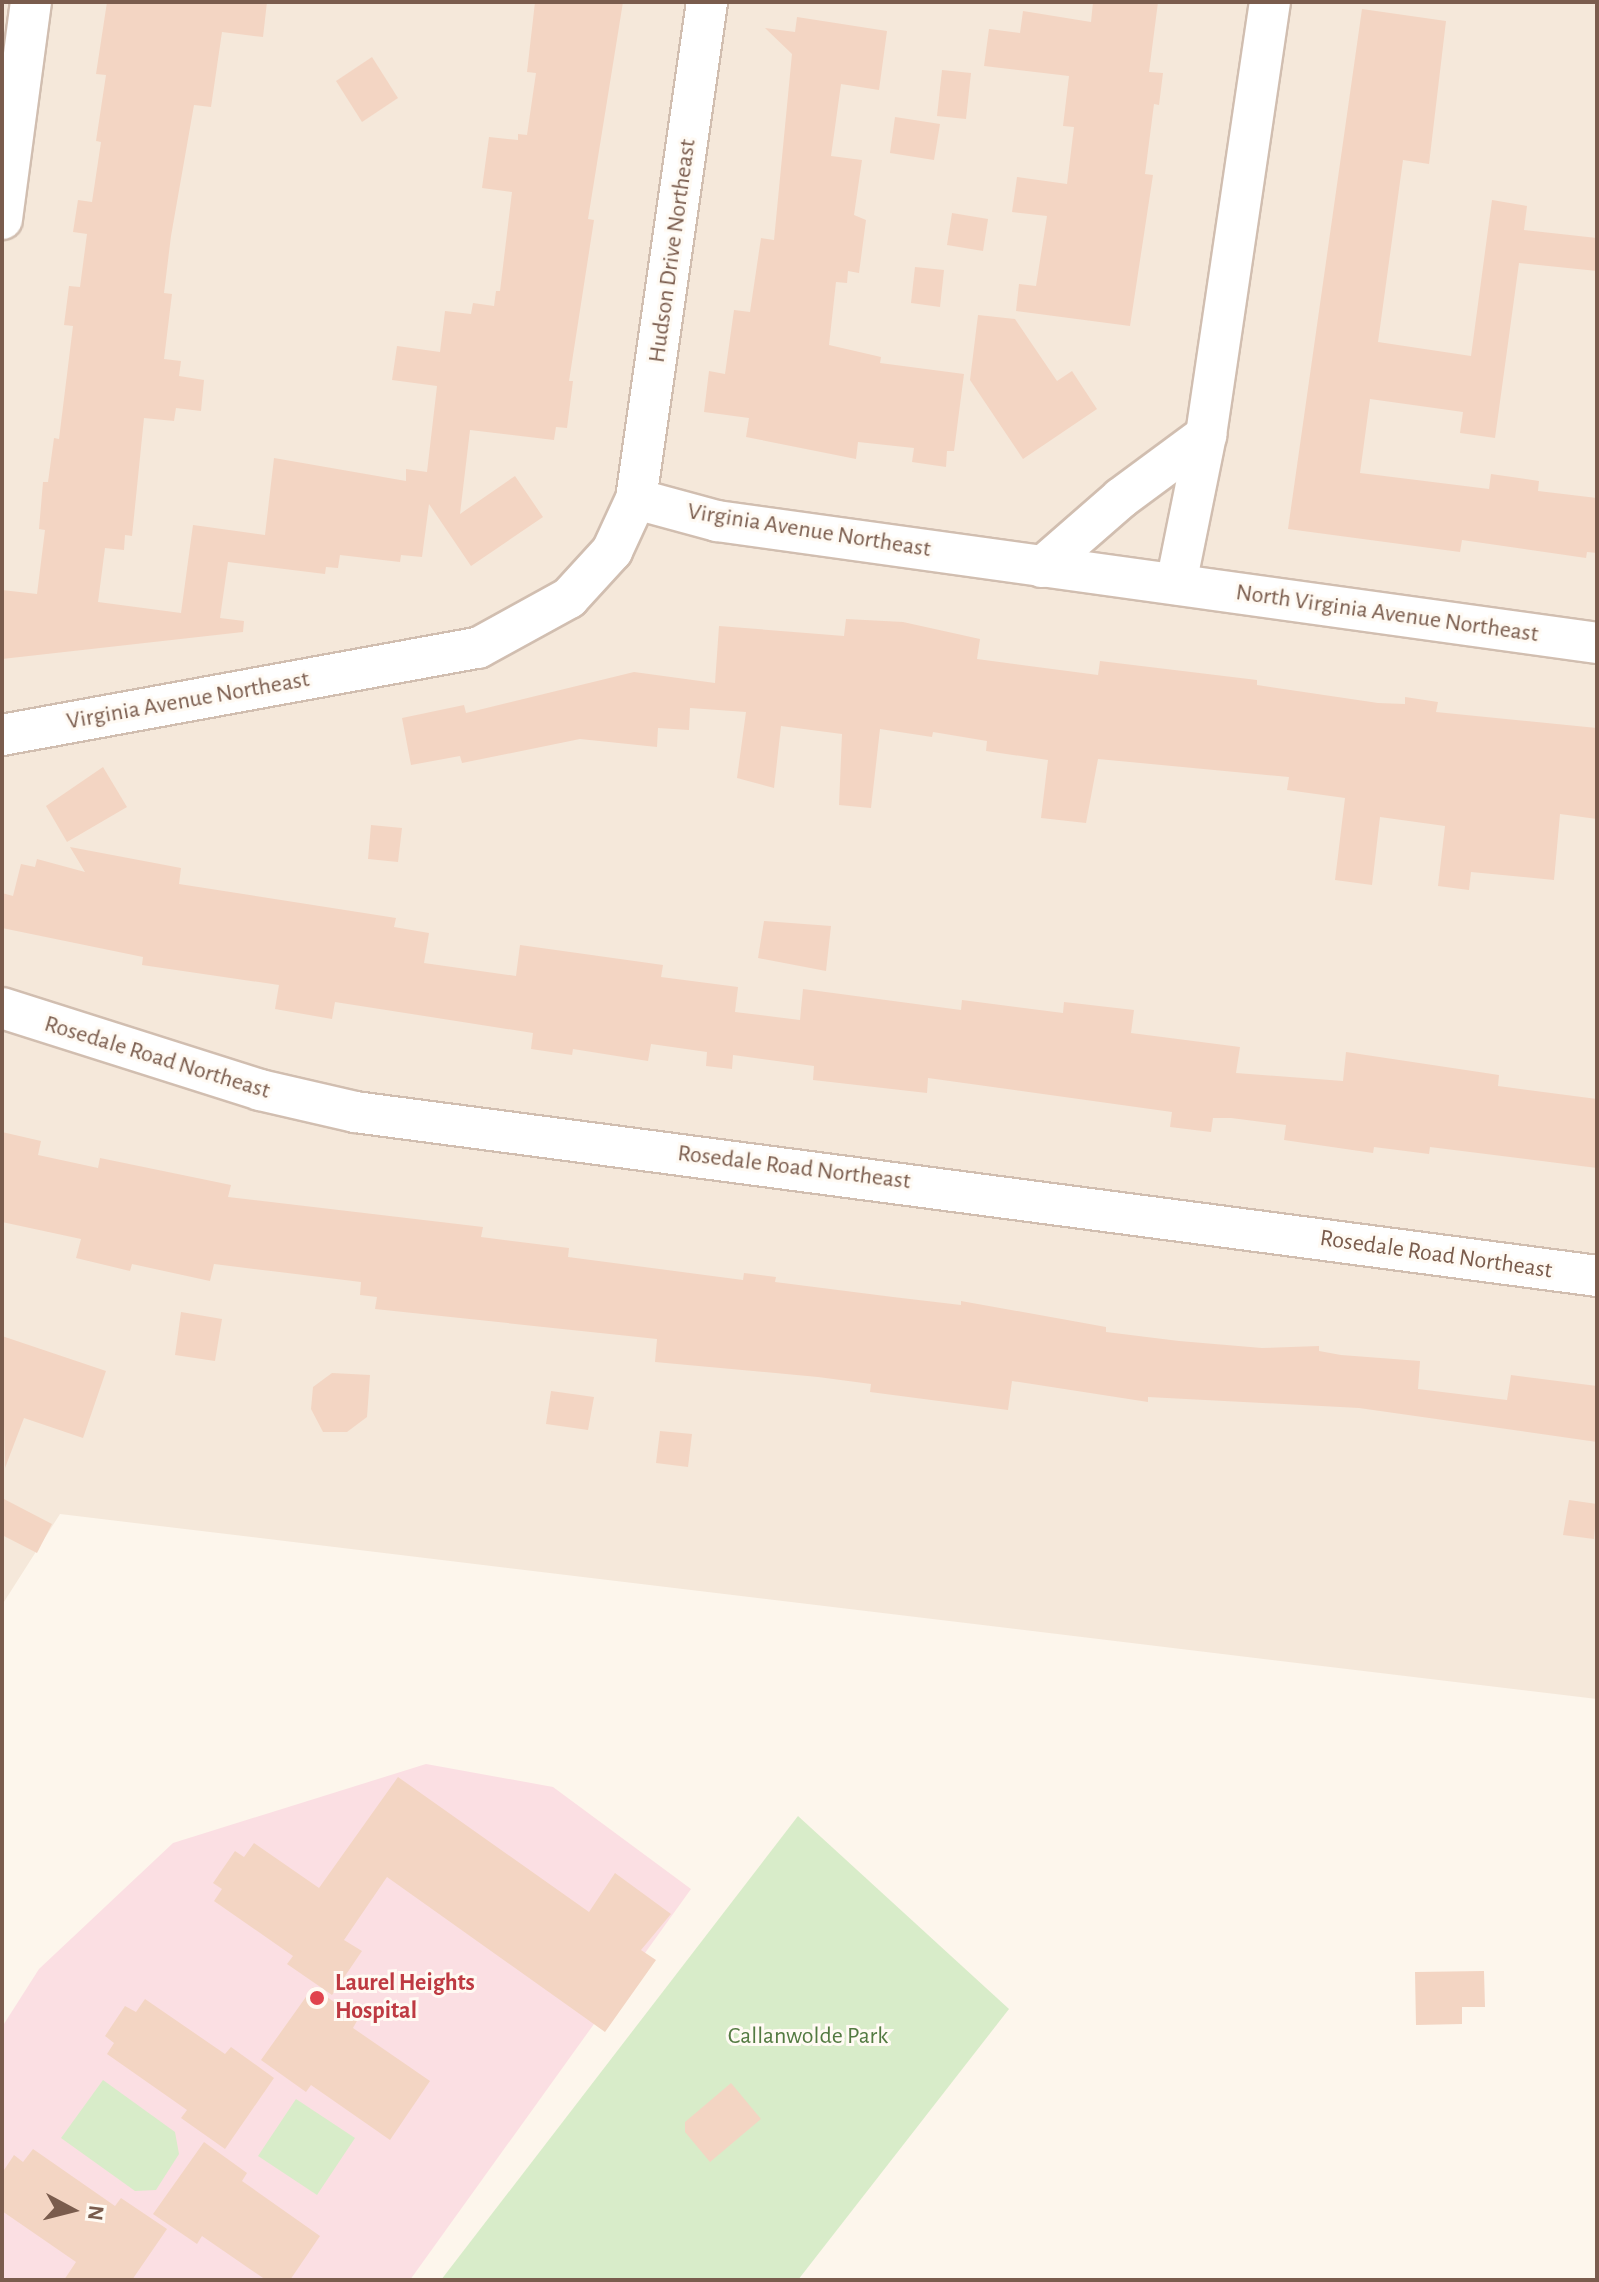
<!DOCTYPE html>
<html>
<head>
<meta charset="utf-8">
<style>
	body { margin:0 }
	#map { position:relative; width:1599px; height:2282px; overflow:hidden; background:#fdf6ec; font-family:"Alegreya Sans",sans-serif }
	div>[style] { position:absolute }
	.residential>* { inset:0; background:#f5e8da }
	.medical>* { inset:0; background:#fbdfe3 }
	.green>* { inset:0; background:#d8ecc9 }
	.building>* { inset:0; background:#f3d5c3 }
	.roads { filter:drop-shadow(2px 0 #d1beb0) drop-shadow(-2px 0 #d1beb0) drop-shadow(0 2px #d1beb0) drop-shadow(0 -2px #d1beb0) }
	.minor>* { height:40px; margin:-20px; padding:0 20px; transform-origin:20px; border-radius:20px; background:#fff }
	.dots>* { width:22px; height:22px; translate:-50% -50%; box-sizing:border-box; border:4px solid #fffaf3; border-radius:50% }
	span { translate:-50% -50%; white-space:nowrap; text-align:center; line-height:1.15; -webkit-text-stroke:6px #fffaf3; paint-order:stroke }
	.street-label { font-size:24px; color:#7a5c4d }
	.health-label { font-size:24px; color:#be3a42; font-weight:700 }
	.left { translate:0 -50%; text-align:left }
	.park-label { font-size:24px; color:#537a41 }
	.frame { position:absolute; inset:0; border:4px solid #7a5c4d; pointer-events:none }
	.north { position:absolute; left:32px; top:2170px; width:80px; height:80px; -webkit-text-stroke:6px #fffaf3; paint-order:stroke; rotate:97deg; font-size:22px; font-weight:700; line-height:32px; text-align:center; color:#7a5c4d }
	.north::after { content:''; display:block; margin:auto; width:28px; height:36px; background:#7a5c4d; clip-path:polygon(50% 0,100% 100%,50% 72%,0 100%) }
</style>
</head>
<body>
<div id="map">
	<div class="residential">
		<div style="clip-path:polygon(2px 2px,1597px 2px,1597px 1699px,60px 1514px,2px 1605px)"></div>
	</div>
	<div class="medical">
		<div style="clip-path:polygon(426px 1764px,553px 1787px,691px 1889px,410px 2280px,2px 2280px,2px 2027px,39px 1969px,173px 1843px)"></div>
	</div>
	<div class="green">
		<div style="clip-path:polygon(798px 1816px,1009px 2009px,798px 2280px,441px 2280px)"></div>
		<div style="clip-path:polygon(103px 2080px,175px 2132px,179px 2154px,156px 2190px,135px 2191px,61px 2138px)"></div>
		<div style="clip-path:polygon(296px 2099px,355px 2138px,317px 2195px,258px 2156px)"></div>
	</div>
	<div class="building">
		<div style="clip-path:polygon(107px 2px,267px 2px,263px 37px,222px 32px,211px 107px,194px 105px,171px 236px,164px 293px,172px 294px,164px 359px,181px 361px,179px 376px,204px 380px,201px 411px,176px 408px,174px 421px,144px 418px,132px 536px,125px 535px,124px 550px,105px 548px,98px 602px,181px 613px,193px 525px,265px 535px,274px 458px,406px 481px,406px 469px,427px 472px,437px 386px,392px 380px,397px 346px,440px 352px,445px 311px,471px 314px,473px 303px,494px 306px,496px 291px,500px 291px,512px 192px,482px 188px,489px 137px,518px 140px,518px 134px,527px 135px,536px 73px,527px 72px,535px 2px,623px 2px,588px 219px,594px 220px,569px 381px,573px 381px,567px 428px,556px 427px,554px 440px,470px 430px,460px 514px,515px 476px,543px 517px,471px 566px,429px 504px,422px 557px,401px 555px,400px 562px,340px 555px,338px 568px,326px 567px,325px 574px,228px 562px,220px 618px,244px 621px,243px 632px,2px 659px,2px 590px,37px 594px,45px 530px,39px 529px,43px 482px,48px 482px,54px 438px,59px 439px,73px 326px,64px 325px,69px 286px,80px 287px,87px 234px,73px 232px,78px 200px,92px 202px,101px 142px,96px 141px,106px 75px,96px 74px)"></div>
		<div style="clip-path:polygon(1093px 2px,1158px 2px,1149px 72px,1163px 73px,1159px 105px,1154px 104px,1145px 174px,1153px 175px,1130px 326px,1016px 311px,1019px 284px,1036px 286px,1047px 216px,1012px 212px,1017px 177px,1067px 184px,1074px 127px,1063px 126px,1069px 76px,984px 66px,989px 29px,1020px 33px,1023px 11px,1091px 22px)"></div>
		<div style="clip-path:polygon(1362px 9px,1446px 21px,1429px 164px,1403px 160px,1378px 342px,1471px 356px,1492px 200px,1527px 206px,1524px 230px,1597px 238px,1597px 271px,1519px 263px,1495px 438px,1460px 433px,1463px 412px,1370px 399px,1360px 473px,1489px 489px,1491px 474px,1539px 481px,1538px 491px,1597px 498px,1597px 553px,1587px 552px,1586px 558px,1462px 540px,1460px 552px,1288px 529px)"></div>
		<div style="clip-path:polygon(797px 17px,887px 31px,879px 90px,841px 84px,831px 156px,862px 160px,854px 215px,866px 220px,859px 273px,848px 271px,847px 283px,836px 282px,829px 345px,881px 357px,880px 363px,964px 374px,954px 451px,947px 451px,946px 467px,912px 462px,914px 448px,858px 442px,856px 459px,746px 437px,749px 418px,704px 412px,709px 371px,725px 374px,734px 310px,750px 312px,761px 238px,774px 240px,792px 54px,765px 28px,795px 32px)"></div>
		<div style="clip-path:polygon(372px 57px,398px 98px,362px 122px,336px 81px)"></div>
		<div style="clip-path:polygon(942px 70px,971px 73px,966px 119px,937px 116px)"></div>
		<div style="clip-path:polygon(895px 117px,940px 124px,934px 160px,890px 153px)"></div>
		<div style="clip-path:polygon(952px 213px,988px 219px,983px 251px,947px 245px)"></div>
		<div style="clip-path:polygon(915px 267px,944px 270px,940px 307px,911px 303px)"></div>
		<div style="clip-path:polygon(978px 315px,1015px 319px,1057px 381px,1072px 371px,1097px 409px,1023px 459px,970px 380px)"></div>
		<div style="clip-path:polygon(846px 619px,903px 622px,980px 639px,977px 659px,1098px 675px,1100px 661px,1257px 680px,1257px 685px,1378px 703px,1405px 704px,1405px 697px,1438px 702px,1436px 712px,1597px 728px,1597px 819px,1560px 814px,1554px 880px,1471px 872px,1469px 890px,1438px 886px,1445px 826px,1380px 817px,1372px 885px,1335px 880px,1345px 798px,1287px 790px,1289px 777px,1098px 759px,1086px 823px,1041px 818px,1048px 760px,986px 751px,987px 741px,933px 732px,932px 737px,880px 729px,871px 808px,839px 805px,842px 734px,781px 726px,774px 788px,737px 778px,746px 712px,690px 708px,689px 730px,658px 728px,657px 747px,580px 739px,462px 763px,460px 756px,411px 765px,402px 718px,464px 705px,466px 713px,634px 672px,715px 683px,719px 626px,844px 636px)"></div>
		<div style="clip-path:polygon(103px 767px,127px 807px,67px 842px,46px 806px)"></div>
		<div style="clip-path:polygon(371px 825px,402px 828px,398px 862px,368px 859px)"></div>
		<div style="clip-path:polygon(70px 847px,181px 868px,179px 884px,396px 918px,394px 927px,429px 933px,424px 963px,516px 976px,520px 945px,663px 965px,661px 977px,738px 987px,735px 1012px,800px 1020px,803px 989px,961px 1010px,962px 1000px,1063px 1013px,1064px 1002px,1134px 1010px,1131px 1033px,1240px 1047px,1236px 1073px,1343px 1081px,1346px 1052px,1499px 1075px,1498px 1086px,1597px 1099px,1597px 1168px,1430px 1147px,1429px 1154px,1374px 1147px,1373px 1153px,1284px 1140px,1286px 1125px,1231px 1118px,1213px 1118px,1211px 1132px,1170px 1127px,1172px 1112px,928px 1078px,927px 1093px,813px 1080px,814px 1066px,733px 1055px,732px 1069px,706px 1066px,707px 1052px,651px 1044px,648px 1061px,573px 1049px,572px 1055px,531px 1049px,533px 1033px,335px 1002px,332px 1019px,275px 1009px,279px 985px,142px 965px,143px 957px,2px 928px,2px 893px,13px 896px,21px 864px,35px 867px,37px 859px,85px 872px)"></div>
		<div style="clip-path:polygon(764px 921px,831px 926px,826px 971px,758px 958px)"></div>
		<div style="clip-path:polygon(2px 1132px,41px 1141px,38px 1155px,98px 1168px,100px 1158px,231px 1185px,228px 1197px,483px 1227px,481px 1237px,569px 1248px,568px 1257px,743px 1280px,744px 1273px,776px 1277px,775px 1282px,893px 1297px,961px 1305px,961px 1301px,1106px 1327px,1106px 1332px,1179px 1341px,1262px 1348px,1319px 1346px,1319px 1351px,1341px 1355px,1420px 1361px,1418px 1389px,1507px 1400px,1511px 1375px,1597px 1386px,1597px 1442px,1359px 1408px,1148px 1397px,1148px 1402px,1012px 1381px,1008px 1410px,870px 1392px,871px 1384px,818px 1377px,655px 1362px,657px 1339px,375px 1309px,377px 1297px,360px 1295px,361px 1282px,214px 1264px,210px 1281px,132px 1264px,130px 1271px,76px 1258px,81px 1239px,2px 1222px)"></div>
		<div style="clip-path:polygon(181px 1312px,222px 1319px,215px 1361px,175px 1355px)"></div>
		<div style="clip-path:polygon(2px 1336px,106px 1371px,83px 1438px,24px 1418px,5px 1468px)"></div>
		<div style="clip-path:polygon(332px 1373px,370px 1375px,367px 1417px,347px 1432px,323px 1432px,311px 1409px,313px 1387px)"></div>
		<div style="clip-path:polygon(551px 1391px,594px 1397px,588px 1430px,546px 1424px)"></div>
		<div style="clip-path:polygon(660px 1431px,692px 1434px,688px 1467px,656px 1463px)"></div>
		<div style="clip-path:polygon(2px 1498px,52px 1524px,37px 1553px,2px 1535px)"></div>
		<div style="clip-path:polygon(1569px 1500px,1597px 1504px,1594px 1539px,1563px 1535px)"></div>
		<div style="clip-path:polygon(398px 1777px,589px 1912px,615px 1873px,671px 1914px,641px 1950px,656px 1960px,605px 2032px,387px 1877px,344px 1940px,362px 1951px,332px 1995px,287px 1964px,293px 1956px,214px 1901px,222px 1889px,213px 1883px,235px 1851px,244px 1857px,254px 1843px,319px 1888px)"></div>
		<div style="clip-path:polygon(1484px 1971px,1485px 2007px,1462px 2007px,1462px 2024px,1416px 2025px,1415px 1972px)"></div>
		<div style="clip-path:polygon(313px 1987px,358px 2019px,353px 2028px,430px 2081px,390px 2140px,311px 2085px,306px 2092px,261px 2060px)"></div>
		<div style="clip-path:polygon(145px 1999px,225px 2054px,231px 2047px,274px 2078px,225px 2149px,181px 2118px,187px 2110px,107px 2054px,114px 2043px,105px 2036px,125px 2006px,136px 2012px)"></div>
		<div style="clip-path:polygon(731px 2083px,761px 2119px,710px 2162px,685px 2132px,685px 2122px)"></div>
		<div style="clip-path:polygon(204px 2142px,247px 2173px,242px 2181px,320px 2236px,290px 2280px,266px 2280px,202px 2236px,197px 2244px,153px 2214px)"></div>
		<div style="clip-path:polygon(33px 2149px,115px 2206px,121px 2198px,167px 2229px,132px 2280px,64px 2280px,76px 2262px,2px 2211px,2px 2173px,14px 2155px,23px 2162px)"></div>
	</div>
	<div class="roads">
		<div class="minor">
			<div style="left:2px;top:219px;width:219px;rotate:-82.4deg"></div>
			<div style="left:636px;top:499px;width:84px;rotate:15.2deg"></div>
			<div style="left:717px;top:521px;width:888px;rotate:7.89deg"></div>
			<div style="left:1042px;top:567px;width:105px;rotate:-41.1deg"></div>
			<div style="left:1121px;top:498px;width:106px;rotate:-36.5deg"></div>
			<div style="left:1206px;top:435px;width:438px;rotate:-81.6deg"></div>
			<div style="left:1176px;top:584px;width:152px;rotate:-78.6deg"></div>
			<div style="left:2px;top:735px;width:484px;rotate:-10.4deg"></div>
			<div style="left:478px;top:648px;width:104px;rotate:-28.8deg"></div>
			<div style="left:569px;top:598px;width:64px;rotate:-47.5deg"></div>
			<div style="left:612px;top:551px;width:57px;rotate:-65.2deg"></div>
			<div style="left:636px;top:499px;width:502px;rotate:-81.87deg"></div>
			<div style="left:2px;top:1008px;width:271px;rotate:17.6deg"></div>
			<div style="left:260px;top:1090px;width:98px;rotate:13deg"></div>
			<div style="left:355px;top:1112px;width:1253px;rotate:7.52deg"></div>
		</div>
	</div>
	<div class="dots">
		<div style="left:317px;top:1998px;background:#e0444e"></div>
	</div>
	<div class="street-label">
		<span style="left:673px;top:251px;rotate:-82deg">Hudson Drive Northeast</span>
		<span style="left:809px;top:531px;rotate:9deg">Virginia Avenue Northeast</span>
		<span style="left:1387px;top:614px;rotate:8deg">North Virginia Avenue Northeast</span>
		<span style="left:188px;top:701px;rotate:-10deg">Virginia Avenue Northeast</span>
		<span style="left:157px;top:1058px;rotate:17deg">Rosedale Road Northeast</span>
		<span style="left:794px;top:1168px;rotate:7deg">Rosedale Road Northeast</span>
		<span style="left:1436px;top:1255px;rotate:8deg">Rosedale Road Northeast</span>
	</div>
	<div class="health-label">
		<span class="left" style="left:335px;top:1998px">Laurel Heights<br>Hospital</span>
	</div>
	<div class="park-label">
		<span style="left:808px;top:2037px">Callanwolde Park</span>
	</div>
	<div class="frame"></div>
	<div class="north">N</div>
</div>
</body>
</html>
